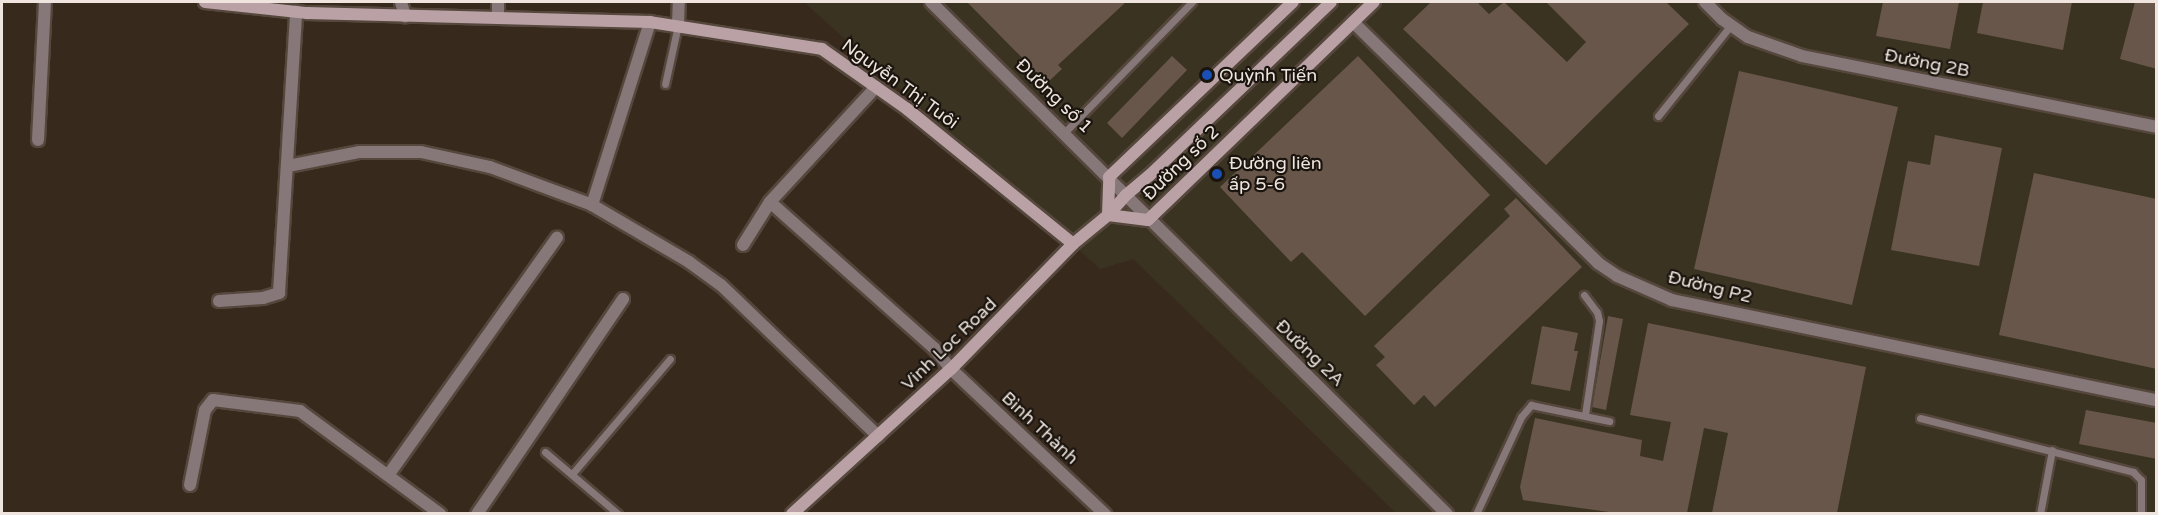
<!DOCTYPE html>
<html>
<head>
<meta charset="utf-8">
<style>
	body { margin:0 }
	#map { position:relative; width:2158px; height:515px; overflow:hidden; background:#38291d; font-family:"Varela Round",sans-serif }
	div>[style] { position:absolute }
	.industrial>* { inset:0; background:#3b3322 }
	.building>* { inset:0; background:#675649 }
	.roads { filter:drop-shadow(2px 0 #55473c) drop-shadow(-2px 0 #55473c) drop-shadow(0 2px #55473c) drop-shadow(0 -2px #55473c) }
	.lane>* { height:7px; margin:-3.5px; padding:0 3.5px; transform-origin:3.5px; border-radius:3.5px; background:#867779 }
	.street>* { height:12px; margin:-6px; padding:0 6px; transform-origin:6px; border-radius:6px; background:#867779 }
	.secondary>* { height:12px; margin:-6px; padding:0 6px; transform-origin:6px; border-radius:6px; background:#baa1a5 }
	.dots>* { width:16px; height:16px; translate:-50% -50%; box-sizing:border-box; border:3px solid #1a140e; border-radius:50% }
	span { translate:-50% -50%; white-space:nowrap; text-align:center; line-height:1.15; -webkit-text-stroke:4.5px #1a140e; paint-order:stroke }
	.street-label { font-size:18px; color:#efe5de }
	.poi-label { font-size:18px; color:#efe5de }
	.left { translate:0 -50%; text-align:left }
	.frame { position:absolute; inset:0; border:3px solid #efe5de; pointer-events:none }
</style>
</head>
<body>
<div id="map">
	<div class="industrial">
		<div style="clip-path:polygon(804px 2px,2156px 2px,2156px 513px,1396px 513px,1133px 259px,1100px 269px)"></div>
	</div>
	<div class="building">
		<div style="clip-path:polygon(967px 2px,1126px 2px,1058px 65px,1062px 69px,1047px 83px)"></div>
		<div style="clip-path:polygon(1431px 2px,1477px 2px,1489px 14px,1504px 2px,1567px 62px,1586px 42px,1546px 2px,1666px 2px,1689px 24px,1546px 165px,1403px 29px)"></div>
		<div style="clip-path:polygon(1883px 2px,1959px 2px,1950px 49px,1876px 36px)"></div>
		<div style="clip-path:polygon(1983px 2px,2072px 2px,2063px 50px,1977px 33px)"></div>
		<div style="clip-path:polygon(2135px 2px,2157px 2px,2157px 69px,2120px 59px)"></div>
		<div style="clip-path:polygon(1172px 56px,1187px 70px,1122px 138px,1107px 123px)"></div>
		<div style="clip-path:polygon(1358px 56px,1490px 195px,1365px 316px,1302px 252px,1291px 262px,1220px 187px)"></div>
		<div style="clip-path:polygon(1739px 71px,1898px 107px,1852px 305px,1694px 269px)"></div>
		<div style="clip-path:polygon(1935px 135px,2002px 148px,1979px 266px,1891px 250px,1908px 161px,1930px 165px)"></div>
		<div style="clip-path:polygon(2034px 173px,2157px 199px,2157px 369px,1999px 335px)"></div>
		<div style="clip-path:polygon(1516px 198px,1582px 267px,1435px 407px,1424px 395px,1414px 405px,1376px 365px,1385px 357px,1374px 346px,1510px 216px,1504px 209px)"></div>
		<div style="clip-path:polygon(1608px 316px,1623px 319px,1606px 410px,1592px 407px)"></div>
		<div style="clip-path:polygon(1648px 323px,1866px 367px,1837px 513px,1712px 513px,1728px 433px,1704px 428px,1687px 513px,1616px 513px,1523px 500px,1520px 487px,1535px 418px,1642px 440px,1640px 456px,1663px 461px,1671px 422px,1630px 415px)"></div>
		<div style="clip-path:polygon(1542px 326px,1578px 333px,1574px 351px,1578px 351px,1570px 391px,1531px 384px)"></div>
		<div style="clip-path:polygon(2086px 410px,2157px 423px,2157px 459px,2079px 444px)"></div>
	</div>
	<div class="roads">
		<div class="lane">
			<div style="left:665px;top:84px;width:60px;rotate:-77.6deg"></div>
			<div style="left:1658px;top:116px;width:117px;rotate:-51.3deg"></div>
			<div style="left:1065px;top:132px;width:182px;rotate:-45.7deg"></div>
			<div style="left:1584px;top:295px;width:21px;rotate:53deg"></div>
			<div style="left:1597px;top:312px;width:9px;rotate:77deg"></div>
			<div style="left:1599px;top:321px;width:95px;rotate:98.5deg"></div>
			<div style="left:1920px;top:418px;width:220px;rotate:14.2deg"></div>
			<div style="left:2133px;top:472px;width:11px;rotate:45deg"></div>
			<div style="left:2141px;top:480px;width:34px;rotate:90deg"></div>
			<div style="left:545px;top:452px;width:96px;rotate:40.3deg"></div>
			<div style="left:572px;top:474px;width:151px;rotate:-49.6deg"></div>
			<div style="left:1476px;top:514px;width:107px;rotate:-65.1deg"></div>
			<div style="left:1521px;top:417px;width:16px;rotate:-50deg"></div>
			<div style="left:1531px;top:405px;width:80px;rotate:11.6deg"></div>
			<div style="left:2040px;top:514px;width:65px;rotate:-79.4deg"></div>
		</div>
		<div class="street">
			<div style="left:401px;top:2px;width:15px;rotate:74deg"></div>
			<div style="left:931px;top:2px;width:727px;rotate:44.78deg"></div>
			<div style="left:1705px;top:2px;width:24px;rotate:45deg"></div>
			<div style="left:1722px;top:19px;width:32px;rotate:35deg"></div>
			<div style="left:1748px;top:37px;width:57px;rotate:19.4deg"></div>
			<div style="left:1802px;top:56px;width:361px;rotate:11.3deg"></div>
			<div style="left:498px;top:17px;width:15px;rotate:-90deg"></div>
			<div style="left:1353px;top:22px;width:344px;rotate:44.5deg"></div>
			<div style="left:1598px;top:263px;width:23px;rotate:34deg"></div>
			<div style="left:1617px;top:276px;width:60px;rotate:23.6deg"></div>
			<div style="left:1672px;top:300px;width:494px;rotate:11.7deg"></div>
			<div style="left:678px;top:25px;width:23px;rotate:-88deg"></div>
			<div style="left:876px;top:87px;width:156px;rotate:132.7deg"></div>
			<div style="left:770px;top:202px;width:220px;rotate:41.7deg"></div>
			<div style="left:934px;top:348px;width:27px;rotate:51deg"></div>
			<div style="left:951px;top:369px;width:212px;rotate:43.3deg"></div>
			<div style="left:38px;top:140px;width:138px;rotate:-87.1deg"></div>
			<div style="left:288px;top:166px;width:72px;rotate:-11.2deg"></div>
			<div style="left:359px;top:152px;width:62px"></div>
			<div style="left:421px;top:152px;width:71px;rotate:12.3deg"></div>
			<div style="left:490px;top:167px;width:109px;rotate:20.4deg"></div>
			<div style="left:592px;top:205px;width:113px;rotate:30.4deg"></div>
			<div style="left:689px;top:262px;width:39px;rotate:36deg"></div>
			<div style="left:721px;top:285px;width:218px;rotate:43.9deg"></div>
			<div style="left:592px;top:205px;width:192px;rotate:-72.4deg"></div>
			<div style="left:743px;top:245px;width:51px;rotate:-57.9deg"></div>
			<div style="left:219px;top:301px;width:44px;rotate:-3.9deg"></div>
			<div style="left:263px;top:298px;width:17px;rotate:-17deg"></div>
			<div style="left:279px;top:293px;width:282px;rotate:-86.5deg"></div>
			<div style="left:389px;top:474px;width:290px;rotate:-54.6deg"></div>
			<div style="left:190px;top:485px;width:76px;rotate:-78.7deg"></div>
			<div style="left:205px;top:410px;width:13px;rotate:-51deg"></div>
			<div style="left:213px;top:400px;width:88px;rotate:7.2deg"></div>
			<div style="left:300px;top:411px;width:174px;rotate:36.3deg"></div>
			<div style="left:477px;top:514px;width:260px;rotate:-55.8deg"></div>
		</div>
		<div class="secondary">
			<div style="left:205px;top:2px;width:103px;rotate:6.2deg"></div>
			<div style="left:307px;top:13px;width:343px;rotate:1.5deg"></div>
			<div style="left:650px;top:22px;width:174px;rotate:8.9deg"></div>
			<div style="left:822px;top:49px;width:104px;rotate:35.2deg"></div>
			<div style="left:907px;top:109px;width:214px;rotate:39.1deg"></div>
			<div style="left:1108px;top:215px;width:40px;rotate:7.1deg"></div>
			<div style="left:1148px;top:220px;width:314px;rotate:-44deg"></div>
			<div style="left:1108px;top:215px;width:38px;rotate:-88deg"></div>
			<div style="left:1109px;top:177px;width:254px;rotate:-43.6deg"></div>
			<div style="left:792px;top:514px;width:215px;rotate:-42.4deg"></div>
			<div style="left:951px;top:369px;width:175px;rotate:-45.7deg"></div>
			<div style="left:1073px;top:244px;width:45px;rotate:-39.6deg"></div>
			<div style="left:1108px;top:215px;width:27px;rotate:-48deg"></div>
			<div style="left:1126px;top:195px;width:31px;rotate:-40deg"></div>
			<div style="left:1150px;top:175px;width:250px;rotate:-43.7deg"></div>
		</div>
	</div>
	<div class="dots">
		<div style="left:1207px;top:75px;background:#1a4fb4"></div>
		<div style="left:1217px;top:174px;background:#1a4fb4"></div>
	</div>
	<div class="street-label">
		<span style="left:1927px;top:63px;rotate:11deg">Đường 2B</span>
		<span style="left:900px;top:84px;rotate:36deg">Nguyễn Thị Tuôi</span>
		<span style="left:1054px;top:96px;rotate:44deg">Đường số 1</span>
		<span style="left:1181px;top:163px;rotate:-44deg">Đường số 2</span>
		<span style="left:1710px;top:287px;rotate:14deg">Đường P2</span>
		<span style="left:949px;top:344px;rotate:-44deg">Vinh Loc Road</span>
		<span style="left:1310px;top:353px;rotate:44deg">Đường 2A</span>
		<span style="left:1040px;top:428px;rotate:43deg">Bình Thành</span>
	</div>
	<div class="poi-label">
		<span class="left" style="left:1219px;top:75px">Quỳnh Tiến</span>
		<span class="left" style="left:1229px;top:174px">Đường liên<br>ấp 5-6</span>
	</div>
	<div class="frame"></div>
</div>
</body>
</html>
